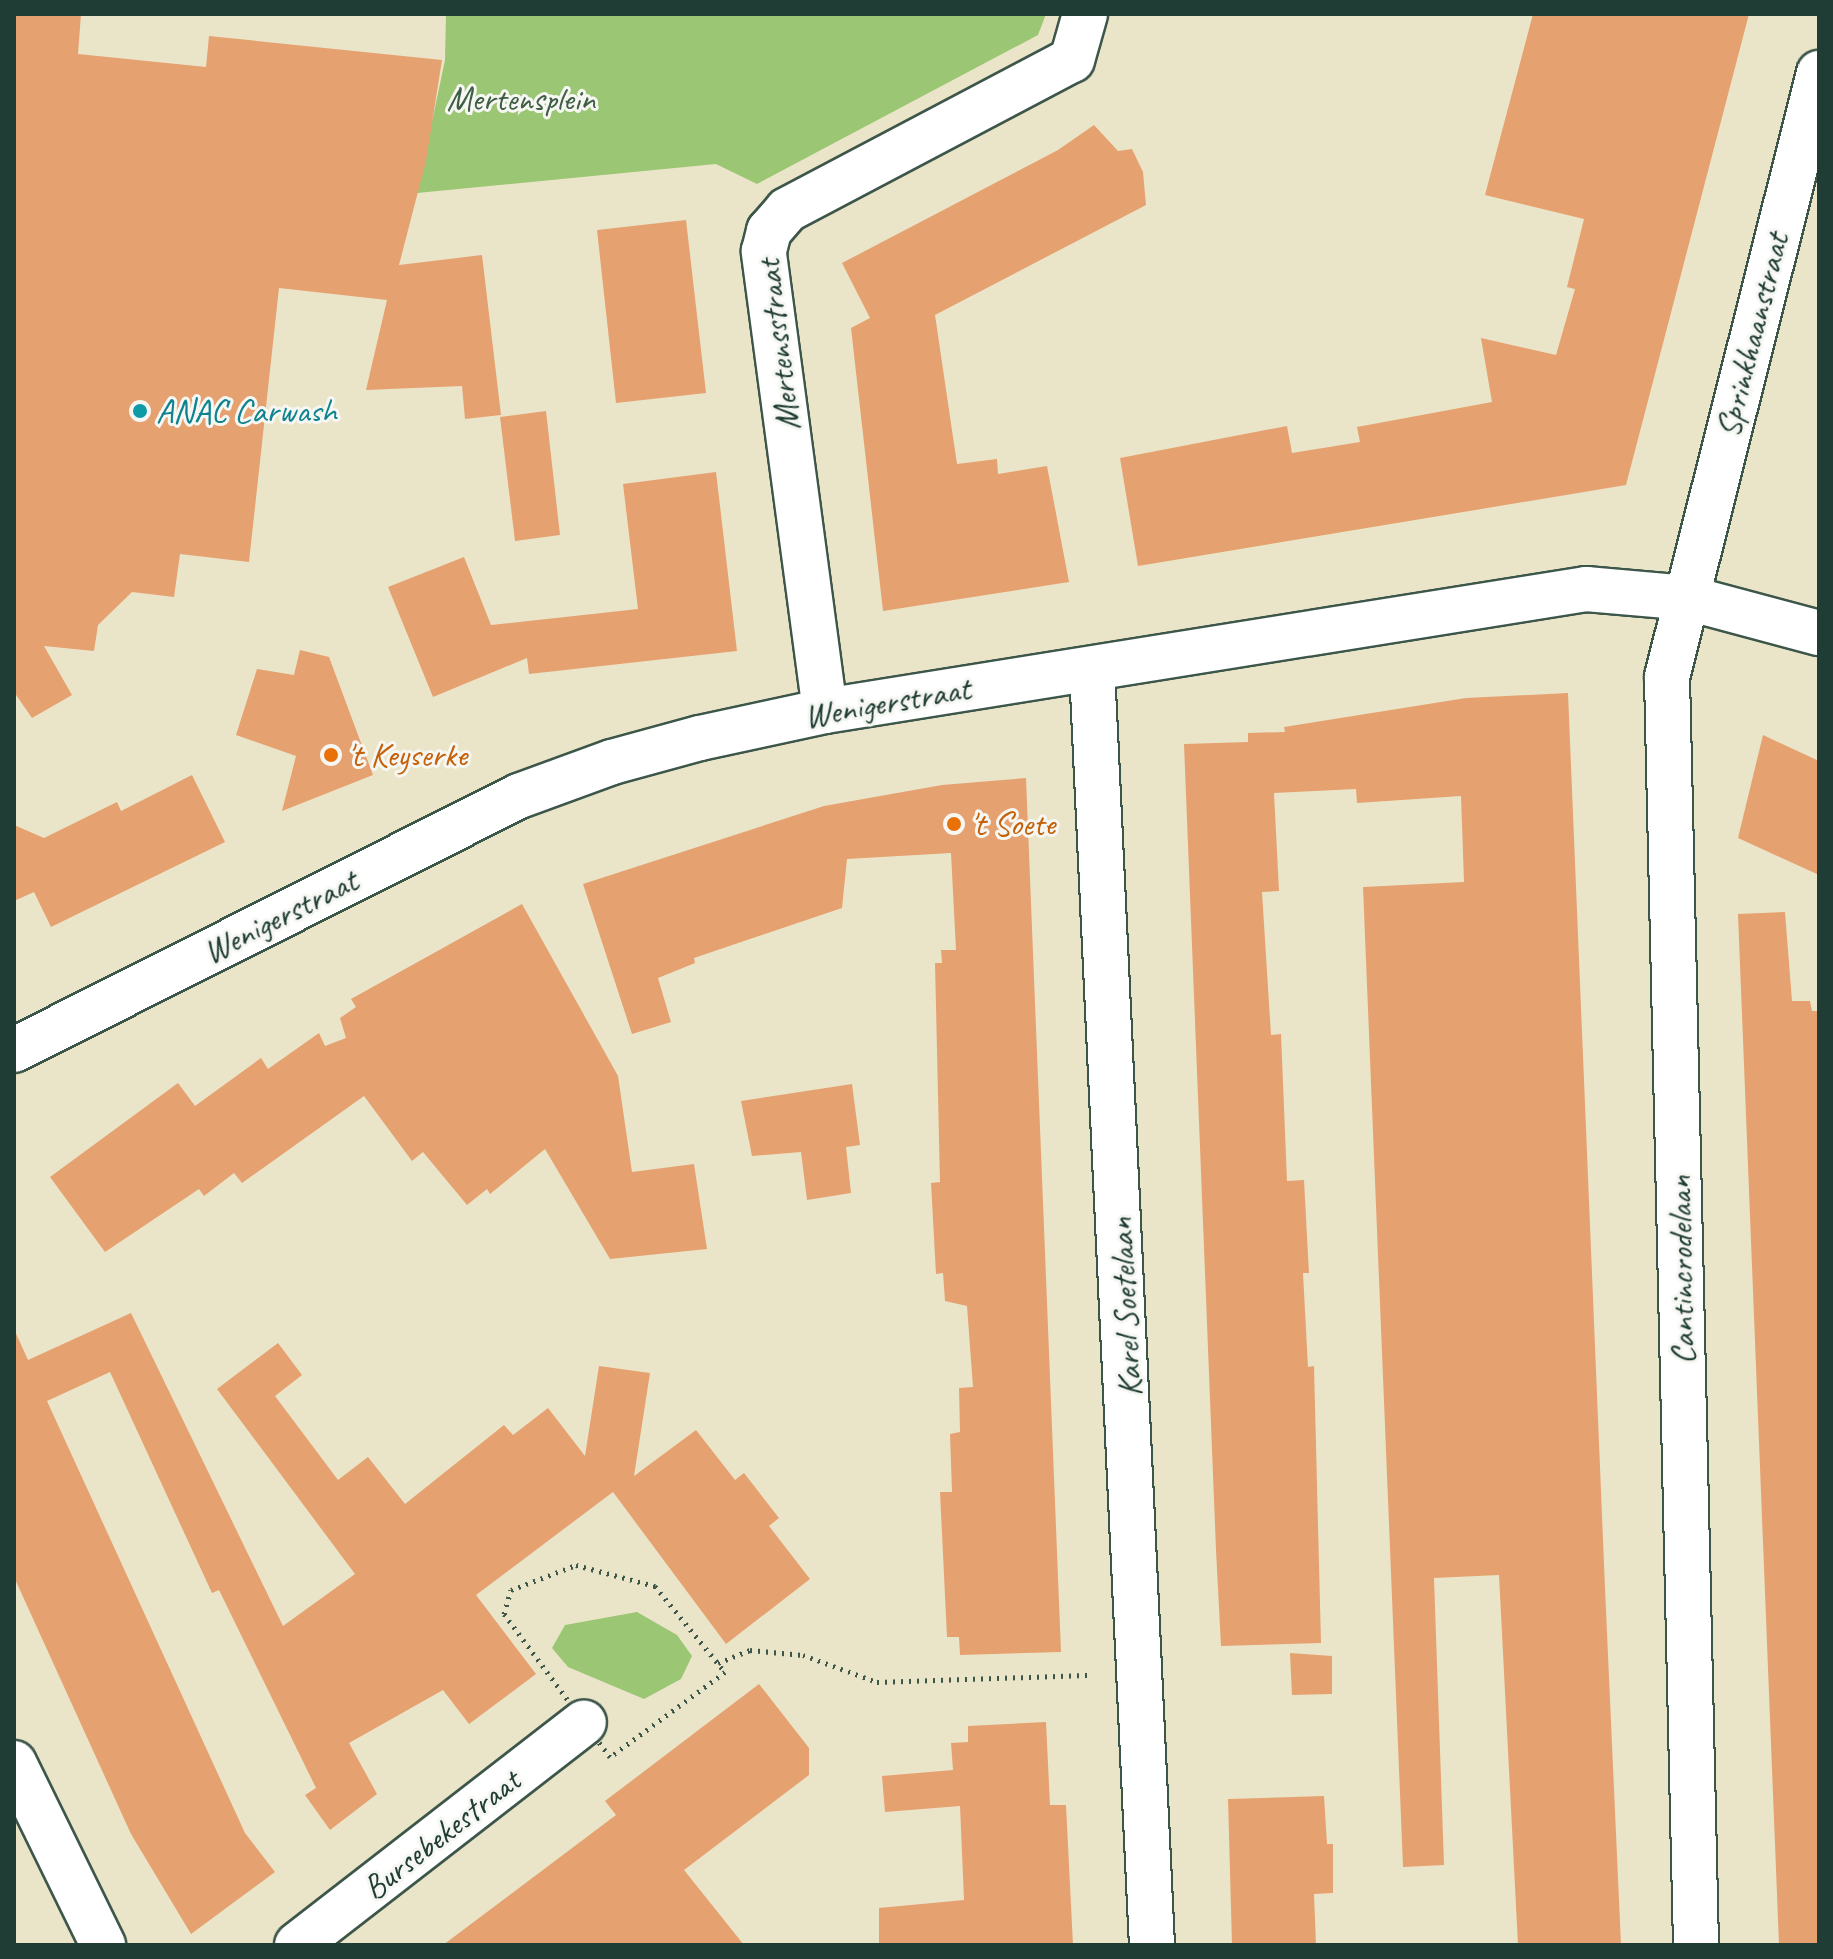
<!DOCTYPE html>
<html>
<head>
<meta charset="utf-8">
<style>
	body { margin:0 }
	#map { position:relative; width:1833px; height:1959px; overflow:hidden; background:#eae5c8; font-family:Caveat,sans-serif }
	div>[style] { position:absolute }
	.green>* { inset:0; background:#9bc673 }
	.building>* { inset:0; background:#e6a171 }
	.path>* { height:5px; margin-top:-2.5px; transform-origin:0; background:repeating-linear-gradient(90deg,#3d564a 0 2px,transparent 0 8px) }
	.roads { filter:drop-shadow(2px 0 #3d564a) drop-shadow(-2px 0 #3d564a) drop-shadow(0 2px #3d564a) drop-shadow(0 -2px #3d564a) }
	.minor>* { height:44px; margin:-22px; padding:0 22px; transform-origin:22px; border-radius:22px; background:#fff }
	.dots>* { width:22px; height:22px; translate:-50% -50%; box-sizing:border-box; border:4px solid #f6f6f2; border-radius:50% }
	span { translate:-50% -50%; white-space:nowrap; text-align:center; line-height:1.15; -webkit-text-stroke:6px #f6f6f2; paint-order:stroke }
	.park-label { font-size:34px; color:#3e5f44 }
	.street-label { font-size:34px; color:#1f3d34 }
	.culture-label { font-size:34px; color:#0d838f }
	.left { translate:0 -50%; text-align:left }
	.food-label { font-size:34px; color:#c56008 }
	.frame { position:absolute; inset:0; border:16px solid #1f3d34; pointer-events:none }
</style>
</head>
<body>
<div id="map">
	<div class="green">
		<div style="clip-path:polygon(446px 14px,1046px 14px,1038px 35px,757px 184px,716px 164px,417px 193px,445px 60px)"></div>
		<div style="clip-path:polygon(637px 1612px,677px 1635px,692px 1656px,681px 1679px,644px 1699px,568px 1667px,552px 1648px,565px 1625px)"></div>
	</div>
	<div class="building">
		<div style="clip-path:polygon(14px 14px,81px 14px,78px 54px,206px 67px,209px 36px,442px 60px,426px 161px,399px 265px,482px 255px,501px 415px,465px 419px,462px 386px,366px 390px,387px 300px,279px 288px,249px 562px,180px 554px,174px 597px,132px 592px,98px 625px,94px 651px,44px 646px,72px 695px,32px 718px,14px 692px)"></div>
		<div style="clip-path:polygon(1533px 14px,1749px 14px,1626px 485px,1138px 566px,1120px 458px,1287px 426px,1292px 453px,1360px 442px,1357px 427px,1492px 402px,1481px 338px,1556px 355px,1575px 289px,1567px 287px,1584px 219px,1485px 195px)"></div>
		<div style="clip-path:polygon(1094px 125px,1118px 151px,1132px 149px,1143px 172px,1146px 205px,935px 315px,957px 464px,997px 459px,998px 474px,1047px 466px,1069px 582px,883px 611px,851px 328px,870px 318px,842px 263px,1058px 150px)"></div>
		<div style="clip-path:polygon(686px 220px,706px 393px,616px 403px,597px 230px)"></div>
		<div style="clip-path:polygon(546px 411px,560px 535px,515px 541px,500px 417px)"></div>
		<div style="clip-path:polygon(716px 472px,737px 651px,529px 674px,527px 658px,433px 697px,388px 587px,464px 557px,491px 625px,638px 609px,623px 484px)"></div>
		<div style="clip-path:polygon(300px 650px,329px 657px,373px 775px,282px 811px,296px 756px,236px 735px,257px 669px,294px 675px)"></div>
		<div style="clip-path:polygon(1568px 693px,1605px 1588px,1621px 1945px,1518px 1945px,1499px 1575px,1434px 1578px,1444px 1865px,1403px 1867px,1363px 887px,1464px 882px,1461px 796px,1357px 803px,1356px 789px,1274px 793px,1279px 891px,1262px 892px,1271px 1035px,1281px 1034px,1287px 1181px,1304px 1180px,1309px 1273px,1303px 1273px,1308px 1367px,1314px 1366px,1321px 1643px,1221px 1646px,1216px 1550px,1184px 744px,1248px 742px,1248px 733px,1285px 732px,1284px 727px,1466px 698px)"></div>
		<div style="clip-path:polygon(1763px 735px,1819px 761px,1819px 875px,1738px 838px)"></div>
		<div style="clip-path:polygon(192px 775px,225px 842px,51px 927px,34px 892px,14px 901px,14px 825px,44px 838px,117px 802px,121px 811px)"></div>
		<div style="clip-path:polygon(1026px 778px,1061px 1652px,960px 1655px,959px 1637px,947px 1637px,940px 1492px,952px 1492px,950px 1434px,960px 1432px,959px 1388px,973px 1387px,967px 1306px,945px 1301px,943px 1273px,936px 1274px,931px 1183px,940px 1182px,935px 963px,942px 963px,941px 950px,956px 950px,951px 853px,847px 859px,842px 908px,694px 958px,695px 963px,658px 978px,671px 1022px,632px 1034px,583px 884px,824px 806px,942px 785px)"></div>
		<div style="clip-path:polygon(522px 904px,618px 1076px,632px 1172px,694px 1164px,707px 1249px,610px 1259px,545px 1149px,490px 1194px,487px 1189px,467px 1205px,423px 1152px,412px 1161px,364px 1096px,242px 1183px,234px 1173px,204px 1196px,199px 1189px,105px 1252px,50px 1177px,178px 1083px,195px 1106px,261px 1058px,268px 1069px,319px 1033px,325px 1046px,346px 1038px,340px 1018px,356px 1007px,351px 999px)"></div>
		<div style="clip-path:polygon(1785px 912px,1792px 1001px,1810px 1001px,1812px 1011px,1819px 1011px,1819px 1945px,1779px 1945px,1738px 914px)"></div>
		<div style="clip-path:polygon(852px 1084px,860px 1145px,846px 1147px,851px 1193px,807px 1200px,801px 1152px,752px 1156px,741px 1101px)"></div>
		<div style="clip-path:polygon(131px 1313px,283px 1626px,355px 1574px,217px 1389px,278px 1343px,302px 1375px,275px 1396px,338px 1480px,368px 1457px,405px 1504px,504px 1425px,513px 1435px,548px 1408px,585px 1456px,599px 1366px,650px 1373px,634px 1476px,696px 1430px,735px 1480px,744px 1473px,779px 1518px,769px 1526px,810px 1579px,726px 1644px,613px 1492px,476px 1595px,536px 1674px,469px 1724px,443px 1690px,349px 1743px,377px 1794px,330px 1830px,305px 1795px,316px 1788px,219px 1590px,212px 1593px,110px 1372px,47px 1401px,245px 1833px,275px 1872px,191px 1934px,131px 1834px,14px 1577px,14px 1329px,28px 1360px)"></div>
		<div style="clip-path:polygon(1290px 1653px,1332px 1656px,1332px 1694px,1292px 1695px)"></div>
		<div style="clip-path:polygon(759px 1684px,809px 1748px,809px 1775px,684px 1870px,744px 1945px,443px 1945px,616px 1815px,605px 1801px)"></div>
		<div style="clip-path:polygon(1046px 1722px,1050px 1805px,1066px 1805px,1073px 1945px,879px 1945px,879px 1908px,964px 1900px,960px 1806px,885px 1812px,882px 1776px,953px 1770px,951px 1743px,968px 1742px,968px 1726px)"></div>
		<div style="clip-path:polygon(1324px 1796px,1327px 1844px,1333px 1844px,1333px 1893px,1314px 1894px,1316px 1945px,1232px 1945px,1228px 1799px)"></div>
	</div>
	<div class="path">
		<div style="left:576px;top:1565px;width:82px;rotate:14.9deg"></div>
		<div style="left:655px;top:1586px;width:111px;rotate:50.9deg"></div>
		<div style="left:725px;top:1672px;width:143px;rotate:143.5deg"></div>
		<div style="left:610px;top:1757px;width:178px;rotate:-126.5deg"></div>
		<div style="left:504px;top:1614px;width:25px;rotate:-74deg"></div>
		<div style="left:511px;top:1590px;width:70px;rotate:-21deg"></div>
		<div style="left:718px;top:1663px;width:35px;rotate:-22deg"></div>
		<div style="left:750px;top:1650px;width:53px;rotate:5.4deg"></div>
		<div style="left:803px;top:1655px;width:79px;rotate:20deg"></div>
		<div style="left:877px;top:1682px;width:216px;rotate:-1.9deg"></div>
	</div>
	<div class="roads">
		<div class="minor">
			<div style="left:1092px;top:669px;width:1277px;rotate:87.31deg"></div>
			<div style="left:825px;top:711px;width:464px;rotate:-97.6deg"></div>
			<div style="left:764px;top:251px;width:21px;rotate:-76deg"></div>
			<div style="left:769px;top:231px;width:28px;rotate:-49deg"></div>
			<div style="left:787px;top:210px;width:322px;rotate:-27.8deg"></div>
			<div style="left:1072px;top:60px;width:48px;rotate:-74.2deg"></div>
			<div style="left:14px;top:1050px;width:565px;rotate:-26.7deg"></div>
			<div style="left:519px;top:796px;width:99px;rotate:-20.1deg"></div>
			<div style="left:612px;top:762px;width:91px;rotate:-15.3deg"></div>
			<div style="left:700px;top:738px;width:128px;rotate:-12.2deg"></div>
			<div style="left:825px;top:711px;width:771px;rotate:-9.11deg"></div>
			<div style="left:1586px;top:589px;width:102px;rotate:5deg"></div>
			<div style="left:1688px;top:598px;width:136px;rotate:15deg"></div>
			<div style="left:14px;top:1763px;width:203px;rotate:63.9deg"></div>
			<div style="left:297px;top:1945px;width:363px;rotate:-37.8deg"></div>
			<div style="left:1696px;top:1945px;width:1268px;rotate:-91.31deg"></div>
			<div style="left:1667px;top:677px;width:623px;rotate:-75.87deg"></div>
		</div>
	</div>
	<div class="dots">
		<div style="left:140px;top:411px;background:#0f9aa8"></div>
		<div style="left:331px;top:755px;background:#e8710a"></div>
		<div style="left:954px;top:824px;background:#e8710a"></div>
	</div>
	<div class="park-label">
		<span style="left:521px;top:99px">Mertensplein</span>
	</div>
	<div class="street-label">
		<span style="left:1752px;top:335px;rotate:-76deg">Sprinkhaanstraat</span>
		<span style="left:778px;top:345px;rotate:-97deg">Mertensstraat</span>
		<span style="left:887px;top:702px;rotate:-10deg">Wenigerstraat</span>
		<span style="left:280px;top:916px;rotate:-27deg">Wenigerstraat</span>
		<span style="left:1681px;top:1270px;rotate:-91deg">Cantincrodelaan</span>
		<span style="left:1125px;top:1307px;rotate:-93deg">Karel Soetelaan</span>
		<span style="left:441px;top:1834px;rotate:-38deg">Bursebekestraat</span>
	</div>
	<div class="culture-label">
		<span class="left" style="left:156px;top:411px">ANAC Carwash</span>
	</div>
	<div class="food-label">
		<span class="left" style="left:347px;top:755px">'t Keyserke</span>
		<span class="left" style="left:970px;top:824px">'t Soete</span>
	</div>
	<div class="frame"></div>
</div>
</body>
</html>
